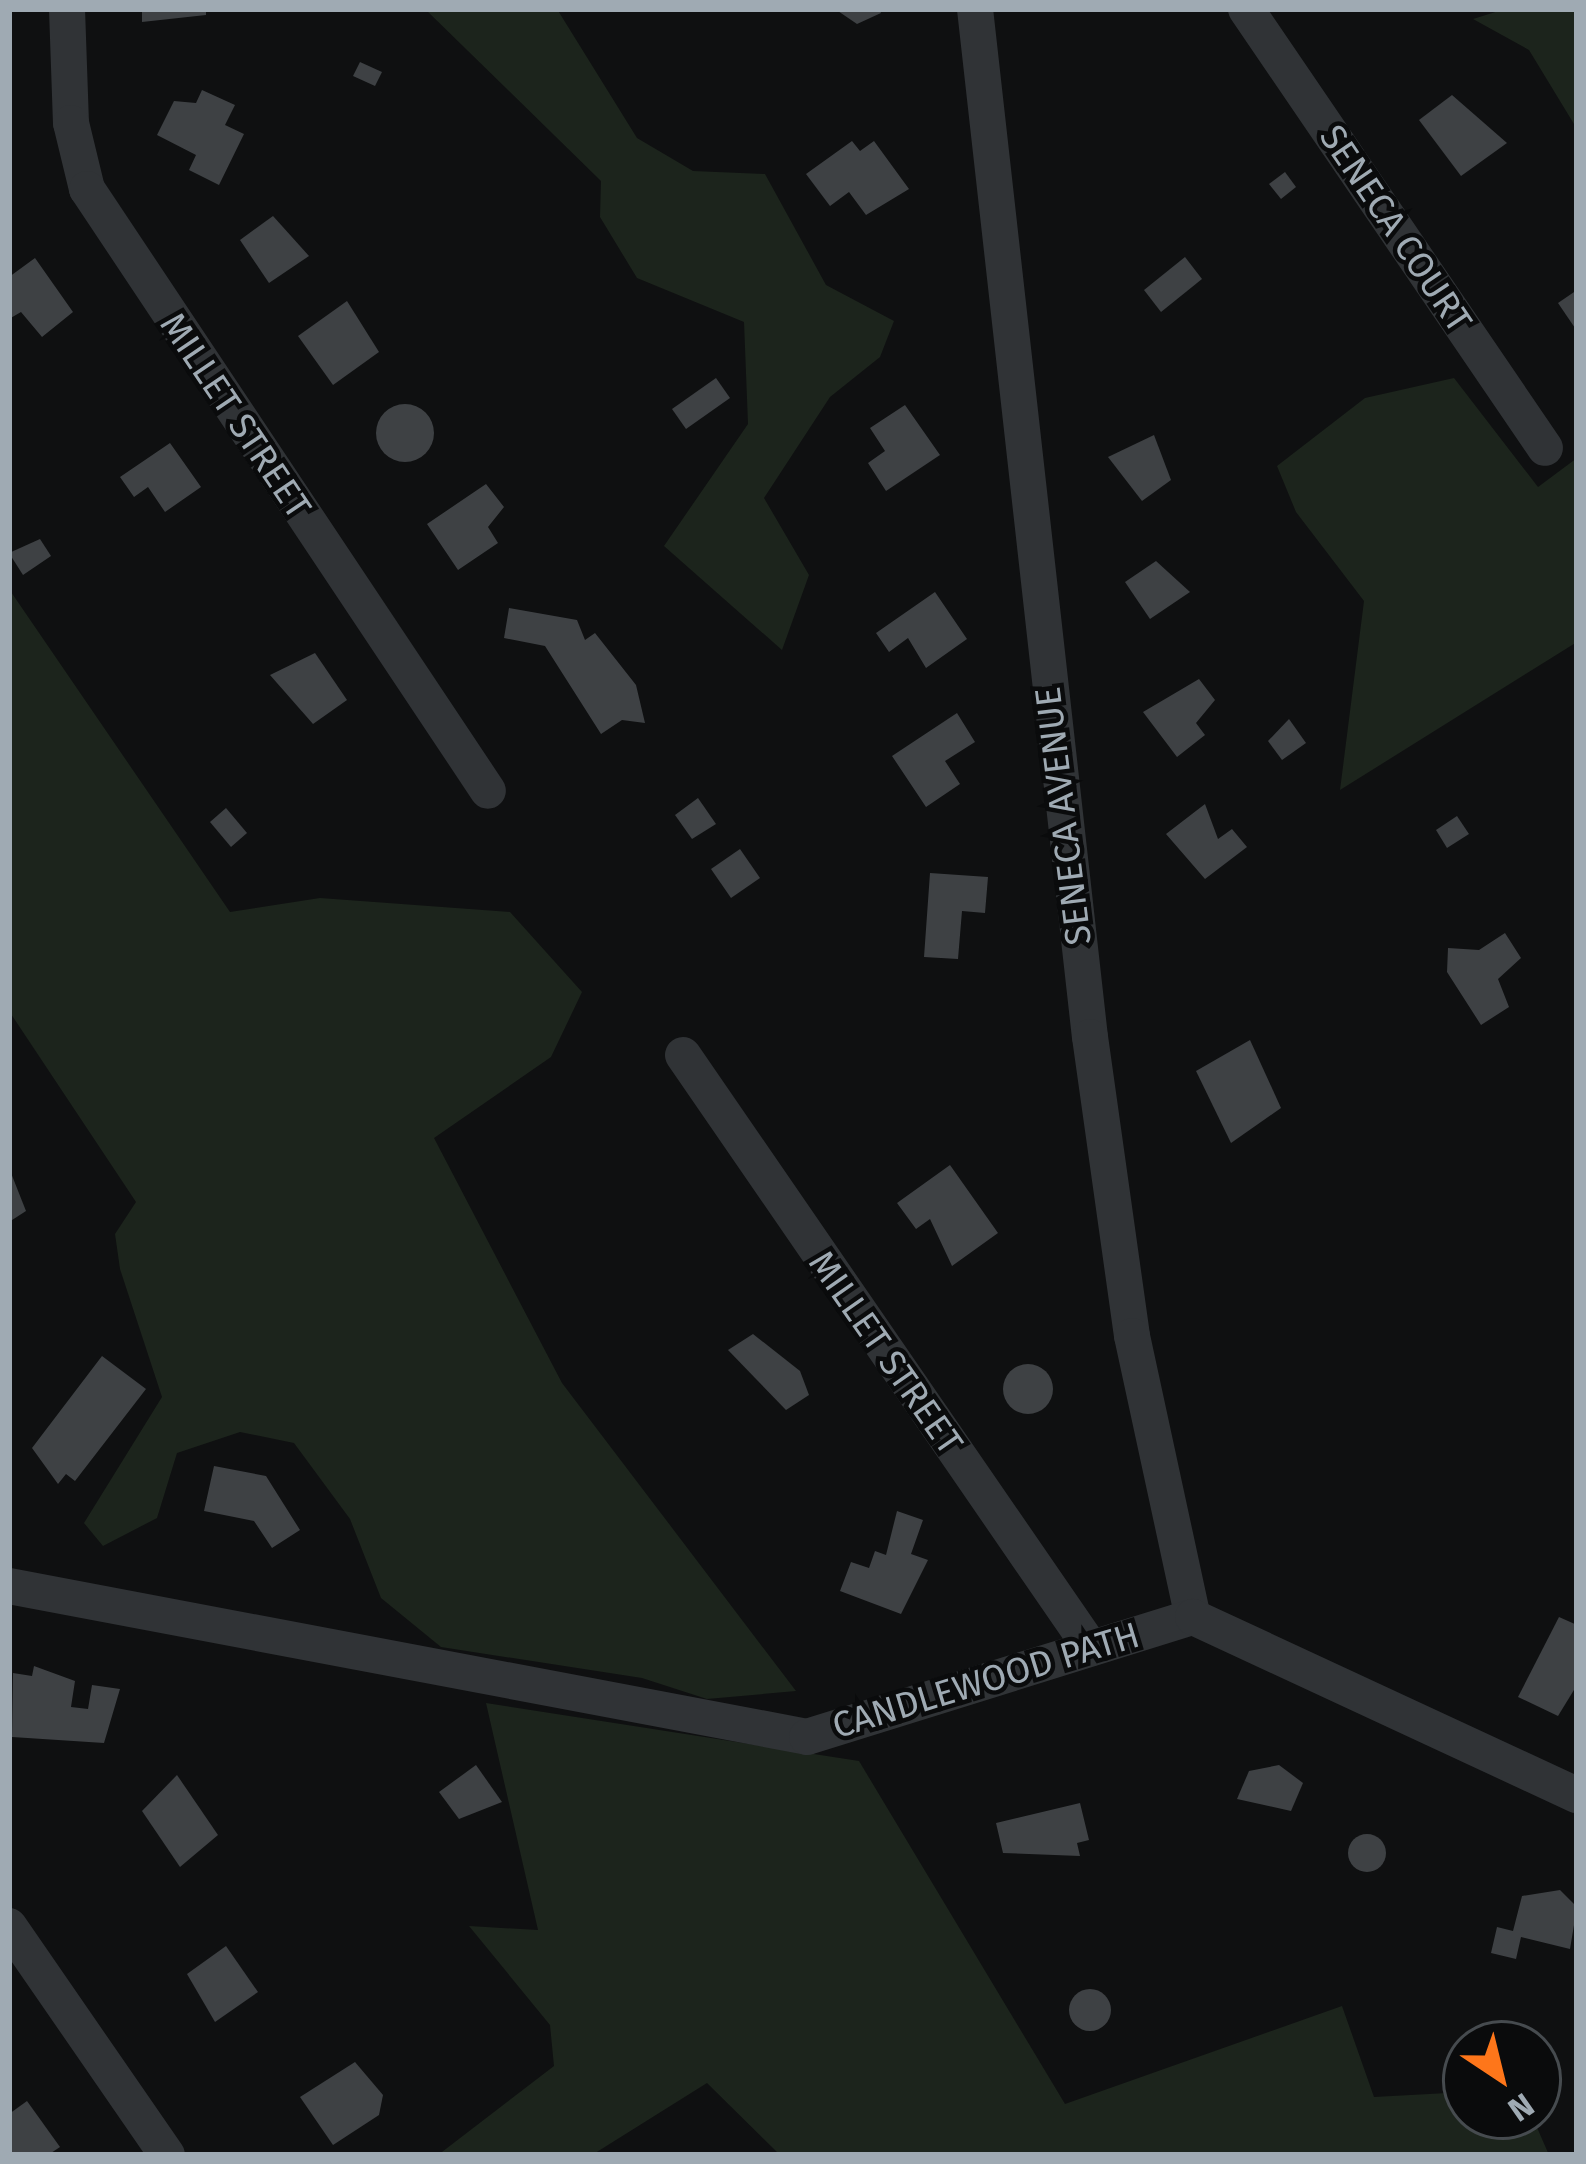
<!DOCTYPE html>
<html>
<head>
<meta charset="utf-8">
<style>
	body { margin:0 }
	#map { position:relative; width:1586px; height:2164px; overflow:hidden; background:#0f1011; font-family:"Fira Sans",sans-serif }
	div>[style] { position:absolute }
	.green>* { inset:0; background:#1c241c }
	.building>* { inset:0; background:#3e4144 }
	.round { border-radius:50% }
	.minor>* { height:36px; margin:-18px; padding:0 18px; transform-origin:18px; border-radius:18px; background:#303336 }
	span { translate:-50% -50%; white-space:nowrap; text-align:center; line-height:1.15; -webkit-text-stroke:9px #0a0b0c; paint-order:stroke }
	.street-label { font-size:36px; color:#9faab3 }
	.frame { position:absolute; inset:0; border:12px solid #9faab3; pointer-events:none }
	.north { position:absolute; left:1442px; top:2020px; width:120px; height:120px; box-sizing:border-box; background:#0a0b0c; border:3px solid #464b4f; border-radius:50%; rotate:145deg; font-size:33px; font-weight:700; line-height:48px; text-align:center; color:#9faab3 }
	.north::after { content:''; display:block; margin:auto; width:42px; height:54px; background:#fe761a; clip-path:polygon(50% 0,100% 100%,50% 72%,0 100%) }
</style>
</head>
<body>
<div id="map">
	<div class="green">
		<div style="clip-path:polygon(425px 9px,557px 9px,637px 138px,693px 171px,765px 174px,826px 285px,894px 321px,880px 357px,830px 397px,764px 498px,809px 575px,782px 650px,664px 546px,748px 424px,744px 322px,637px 278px,600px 217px,601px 181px)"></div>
		<div style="clip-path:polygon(1505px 9px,1577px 9px,1577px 129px,1529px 50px,1473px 19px)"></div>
		<div style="clip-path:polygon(1454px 378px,1538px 487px,1577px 458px,1577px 642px,1340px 790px,1364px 601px,1296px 512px,1277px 466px,1365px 398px)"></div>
		<div style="clip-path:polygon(9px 589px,230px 912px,320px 898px,510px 912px,582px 992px,551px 1057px,434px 1138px,562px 1383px,796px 1691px,707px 1699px,642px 1678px,441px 1647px,381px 1598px,350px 1519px,294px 1443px,240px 1432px,177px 1453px,157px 1518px,103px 1546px,84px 1523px,162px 1397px,120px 1269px,115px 1234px,136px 1202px,9px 1011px)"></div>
		<div style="clip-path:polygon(486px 1703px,859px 1761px,1065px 2104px,1342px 2006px,1374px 2097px,1466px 2092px,1466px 2116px,1532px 2116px,1549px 2155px,780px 2155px,707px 2083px,592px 2155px,438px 2155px,554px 2066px,550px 2025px,469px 1926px,538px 1930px)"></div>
	</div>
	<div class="building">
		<div style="clip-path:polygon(142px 9px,206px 9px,206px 15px,142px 22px)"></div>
		<div style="clip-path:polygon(835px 9px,879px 9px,881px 13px,857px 24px)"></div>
		<div style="clip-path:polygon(360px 62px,382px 72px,375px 86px,353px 76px)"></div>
		<div style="clip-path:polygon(202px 90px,235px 105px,225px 125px,244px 134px,219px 185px,189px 170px,196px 155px,157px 135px,174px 101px,196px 103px)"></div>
		<div style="clip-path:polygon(1452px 95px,1507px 143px,1461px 176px,1419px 120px)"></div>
		<div style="clip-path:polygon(852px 141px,860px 151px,874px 141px,909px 189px,866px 215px,849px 192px,830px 206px,806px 174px)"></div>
		<div style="clip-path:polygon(1285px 172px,1296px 187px,1281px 199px,1269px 184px)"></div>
		<div style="clip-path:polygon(273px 216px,309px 256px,269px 283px,240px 240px)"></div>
		<div style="clip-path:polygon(1185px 257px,1202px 279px,1161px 312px,1144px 290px)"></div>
		<div style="clip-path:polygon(35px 258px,73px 312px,42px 337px,21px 312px,9px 319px,9px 277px)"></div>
		<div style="clip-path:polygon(1577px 290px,1577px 331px,1558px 303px)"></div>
		<div style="clip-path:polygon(347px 301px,379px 352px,333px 385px,298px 336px)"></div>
		<div style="clip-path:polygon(716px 378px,730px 398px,686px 429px,672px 409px)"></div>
		<div class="round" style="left:376px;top:404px;width:58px;height:58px"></div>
		<div style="clip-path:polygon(905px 405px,940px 455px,886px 491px,868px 463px,885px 451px,870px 428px)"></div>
		<div style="clip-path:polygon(1154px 435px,1171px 480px,1142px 501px,1108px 457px)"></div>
		<div style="clip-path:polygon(170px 443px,201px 487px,165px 512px,148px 487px,134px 497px,120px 477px)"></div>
		<div style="clip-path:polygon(486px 484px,504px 507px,488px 527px,498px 543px,458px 570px,427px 524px)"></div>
		<div style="clip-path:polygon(40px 539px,51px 556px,23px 575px,9px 553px)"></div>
		<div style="clip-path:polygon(1156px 561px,1190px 592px,1150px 619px,1125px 582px)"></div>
		<div style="clip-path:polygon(935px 592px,967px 639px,926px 668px,908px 638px,889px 652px,876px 633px)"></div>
		<div style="clip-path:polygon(509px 608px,577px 620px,585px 640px,595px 633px,636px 685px,645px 723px,622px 720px,601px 734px,545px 646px,504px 638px)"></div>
		<div style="clip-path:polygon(315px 653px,347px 700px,313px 724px,270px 675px)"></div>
		<div style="clip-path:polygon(1199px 679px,1215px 700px,1196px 723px,1205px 735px,1177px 757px,1143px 712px)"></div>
		<div style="clip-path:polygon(957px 713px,975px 742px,945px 761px,960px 784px,926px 807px,892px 756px)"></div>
		<div style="clip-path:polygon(1289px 719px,1306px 743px,1282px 760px,1268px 741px)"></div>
		<div style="clip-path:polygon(698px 798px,716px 824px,692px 839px,675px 815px)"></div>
		<div style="clip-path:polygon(1205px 804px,1218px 839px,1232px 829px,1247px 847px,1205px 879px,1166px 834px)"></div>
		<div style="clip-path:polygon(226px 808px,247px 833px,231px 847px,210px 822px)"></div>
		<div style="clip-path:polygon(1457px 816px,1469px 834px,1447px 848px,1436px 830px)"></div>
		<div style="clip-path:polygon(740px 849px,760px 878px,731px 898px,711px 869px)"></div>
		<div style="clip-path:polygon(930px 873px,988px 877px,985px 913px,962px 911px,958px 959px,924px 957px)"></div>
		<div style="clip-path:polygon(1505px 933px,1521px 958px,1498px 979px,1509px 1007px,1481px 1025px,1447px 972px,1448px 948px,1479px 950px)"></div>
		<div style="clip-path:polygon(1250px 1040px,1281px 1108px,1231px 1143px,1196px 1071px)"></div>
		<div style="clip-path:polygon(950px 1165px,998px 1233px,952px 1266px,930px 1219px,916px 1229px,897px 1203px)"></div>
		<div style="clip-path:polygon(9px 1168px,26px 1211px,9px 1222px)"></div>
		<div style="clip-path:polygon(753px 1334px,800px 1371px,809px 1395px,786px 1410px,728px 1350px)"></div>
		<div style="clip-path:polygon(102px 1356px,146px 1389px,75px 1481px,66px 1474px,58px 1484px,32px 1448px)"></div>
		<div class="round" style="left:1003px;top:1364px;width:50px;height:50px"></div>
		<div style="clip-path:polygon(214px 1466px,266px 1476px,300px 1530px,272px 1548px,254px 1521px,204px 1511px)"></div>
		<div style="clip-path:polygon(897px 1511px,923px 1520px,911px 1554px,928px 1560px,901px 1614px,840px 1591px,851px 1562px,869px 1568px,875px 1551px,886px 1555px)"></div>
		<div style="clip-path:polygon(1559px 1617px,1577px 1625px,1577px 1685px,1558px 1716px,1518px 1697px)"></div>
		<div style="clip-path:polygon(34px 1666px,75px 1681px,71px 1707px,88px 1709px,92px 1685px,120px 1689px,104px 1743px,12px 1737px,13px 1673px,32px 1676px)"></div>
		<div style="clip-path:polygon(476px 1765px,502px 1802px,459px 1819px,439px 1792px)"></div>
		<div style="clip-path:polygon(1279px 1765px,1303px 1783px,1291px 1811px,1237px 1799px,1249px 1771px)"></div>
		<div style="clip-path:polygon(177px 1775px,218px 1835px,180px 1867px,142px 1811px)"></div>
		<div style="clip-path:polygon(1080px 1803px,1089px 1840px,1077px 1843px,1080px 1856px,1003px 1853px,996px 1823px)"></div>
		<div class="round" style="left:1348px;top:1834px;width:38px;height:38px"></div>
		<div style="clip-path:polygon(1560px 1890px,1577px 1907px,1570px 1949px,1521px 1937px,1516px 1959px,1491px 1953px,1497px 1927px,1513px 1931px,1522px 1896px)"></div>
		<div style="clip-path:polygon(226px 1946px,258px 1992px,215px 2022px,187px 1974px)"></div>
		<div class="round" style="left:1069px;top:1989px;width:42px;height:42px"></div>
		<div style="clip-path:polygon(355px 2062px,383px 2095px,379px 2115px,333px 2145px,300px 2097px)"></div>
		<div style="clip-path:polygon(27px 2101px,60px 2147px,48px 2155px,9px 2155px,9px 2114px)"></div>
	</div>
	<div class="minor">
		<div style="left:67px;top:9px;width:114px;rotate:88deg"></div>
		<div style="left:71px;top:123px;width:68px;rotate:76.4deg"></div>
		<div style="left:87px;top:189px;width:723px;rotate:56.33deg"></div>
		<div style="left:975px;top:9px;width:1034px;rotate:83.62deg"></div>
		<div style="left:1090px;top:1037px;width:302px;rotate:82deg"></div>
		<div style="left:1132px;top:1336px;width:288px;rotate:77.8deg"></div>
		<div style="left:1246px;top:9px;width:531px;rotate:55.74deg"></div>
		<div style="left:683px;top:1055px;width:720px;rotate:55.47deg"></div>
		<div style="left:9px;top:1586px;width:812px;rotate:10.71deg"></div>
		<div style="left:807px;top:1737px;width:404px;rotate:-17.3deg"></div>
		<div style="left:1193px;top:1617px;width:423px;rotate:24.9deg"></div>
		<div style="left:9px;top:1926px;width:278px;rotate:55.4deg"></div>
	</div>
	<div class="street-label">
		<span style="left:1395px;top:229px;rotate:56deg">SENECA COURT</span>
		<span style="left:235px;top:416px;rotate:56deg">MILLET STREET</span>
		<span style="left:1064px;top:816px;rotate:-97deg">SENECA AVENUE</span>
		<span style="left:885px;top:1353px;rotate:55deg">MILLET STREET</span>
		<span style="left:986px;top:1681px;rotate:-17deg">CANDLEWOOD PATH</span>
	</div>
	<div class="frame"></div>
	<div class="north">N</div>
</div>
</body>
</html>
